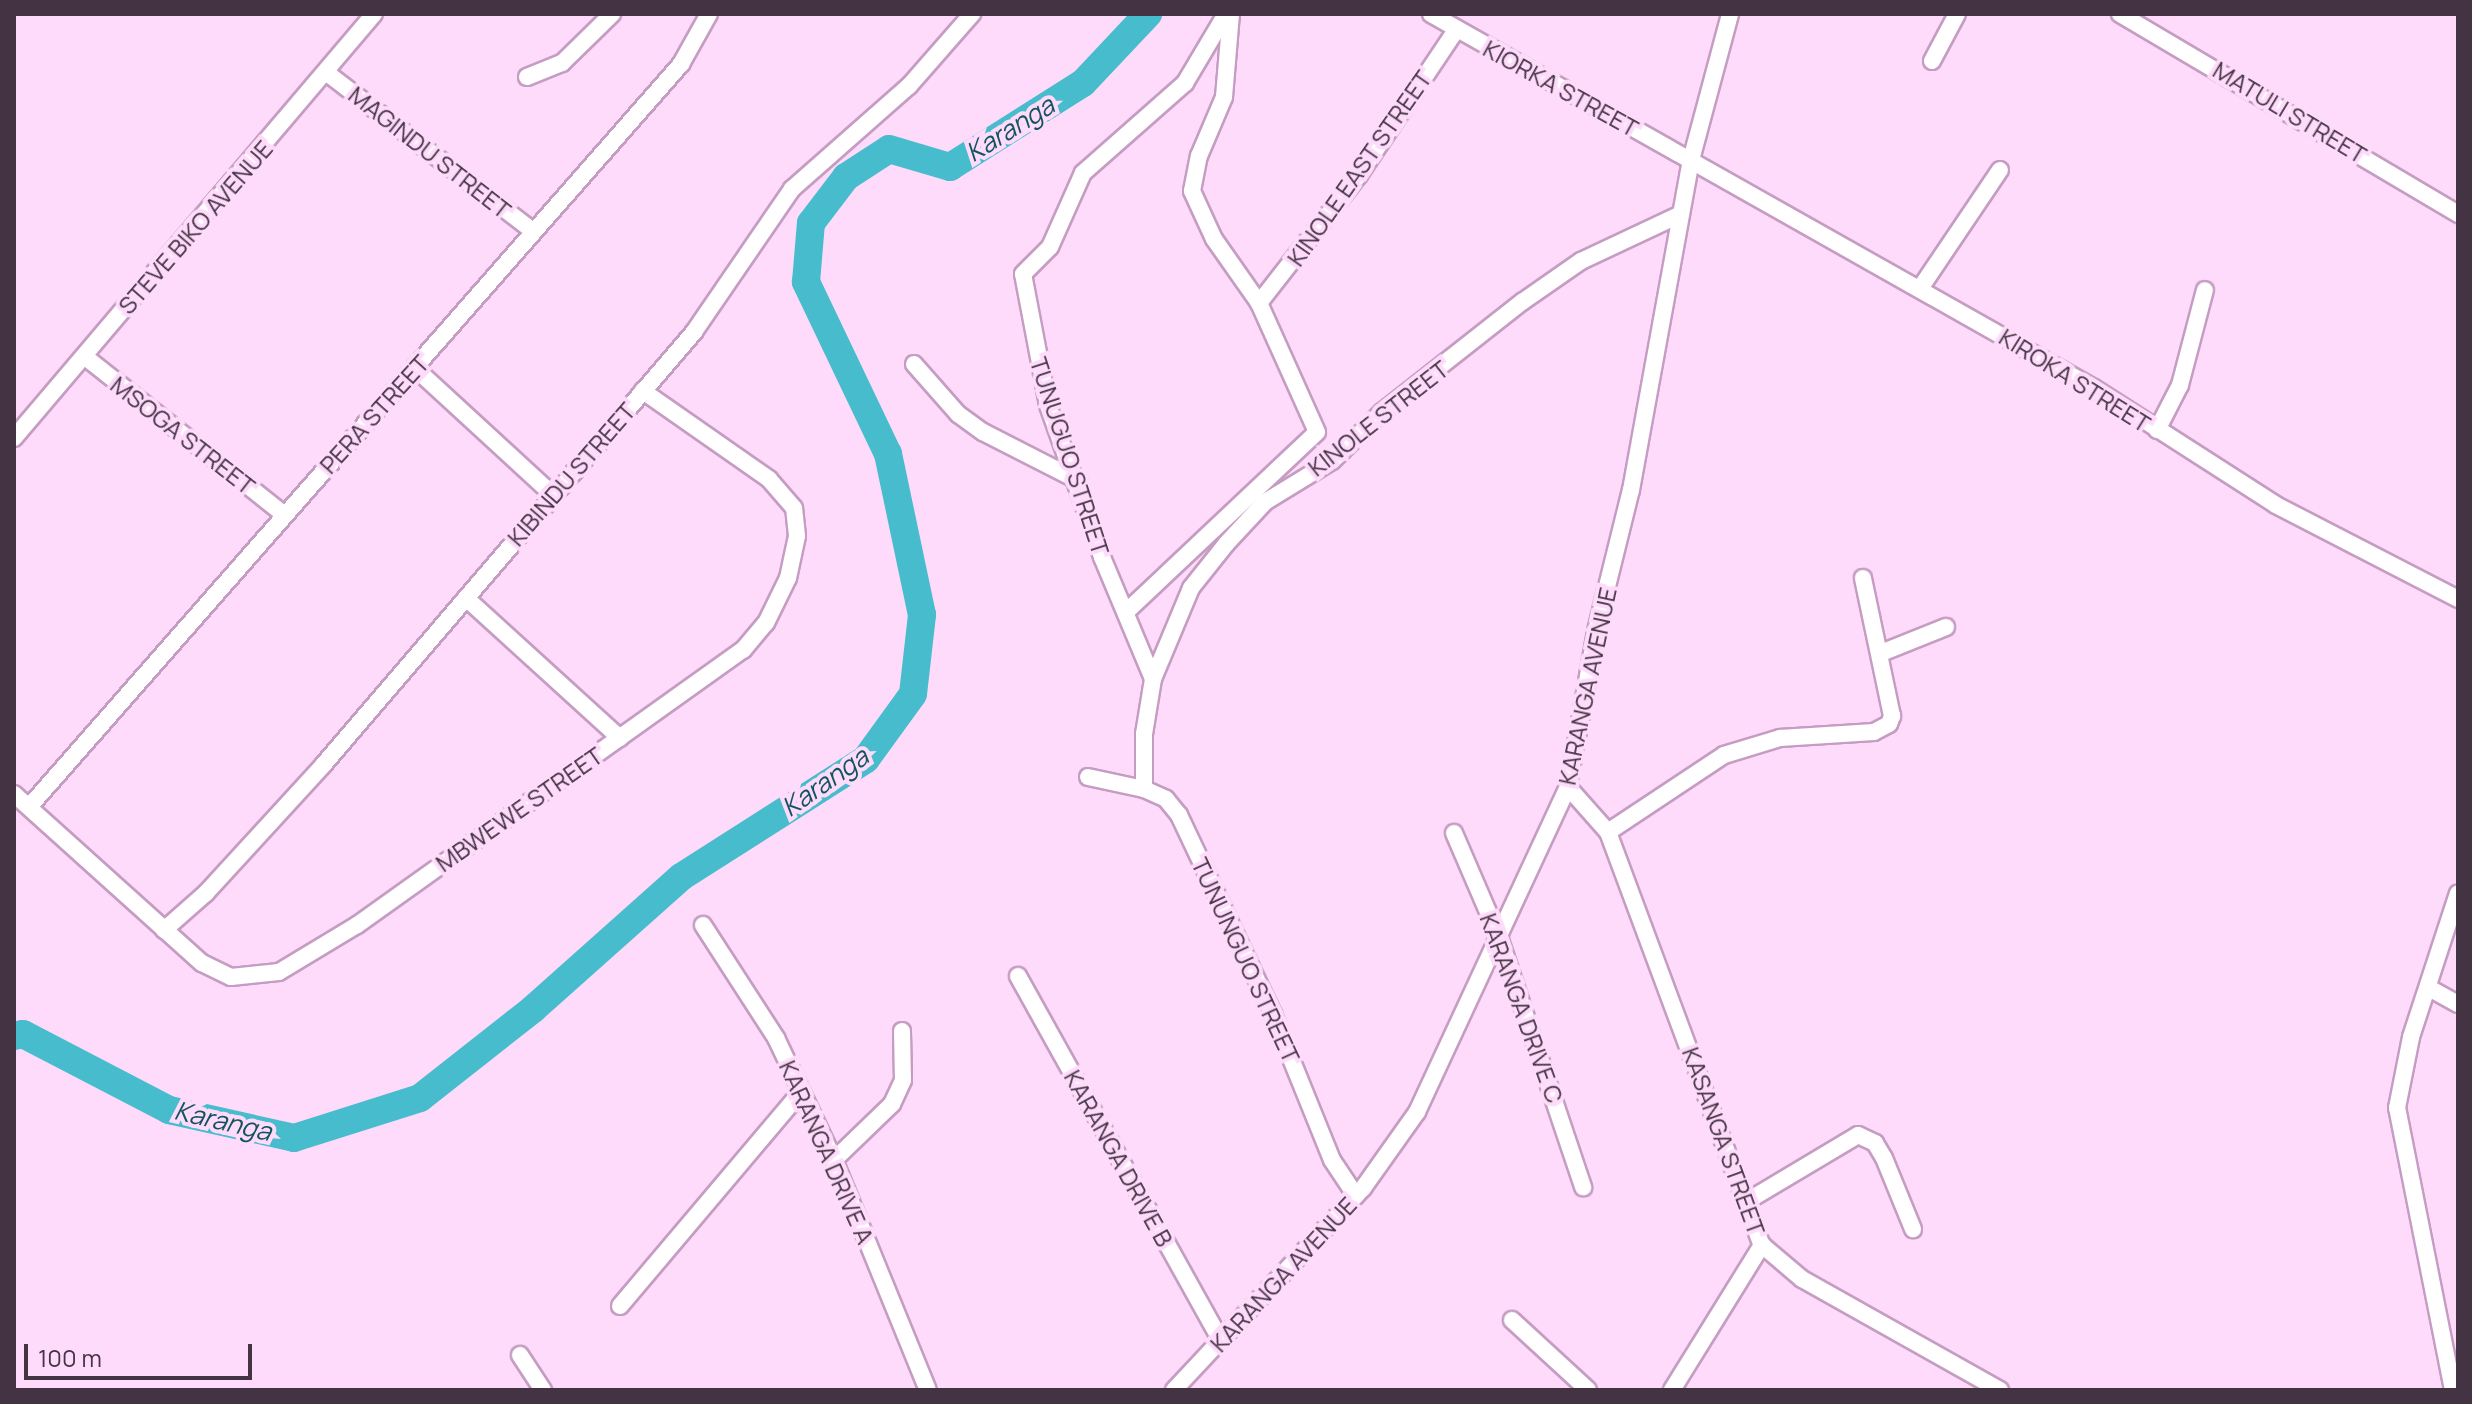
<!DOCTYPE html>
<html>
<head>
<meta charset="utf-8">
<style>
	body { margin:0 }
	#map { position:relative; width:2472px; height:1404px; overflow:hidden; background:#fedbfb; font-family:Manrope,sans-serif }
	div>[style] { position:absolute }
	.river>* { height:28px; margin:-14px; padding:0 14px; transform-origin:14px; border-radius:14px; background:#47bccd }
	.roads { filter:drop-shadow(2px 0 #c69dc2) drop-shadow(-2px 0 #c69dc2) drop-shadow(0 2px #c69dc2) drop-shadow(0 -2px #c69dc2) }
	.minor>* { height:16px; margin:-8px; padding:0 8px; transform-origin:8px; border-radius:8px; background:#fff }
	span { translate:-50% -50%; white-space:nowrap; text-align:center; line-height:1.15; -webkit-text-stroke:8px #fedbfb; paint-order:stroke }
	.street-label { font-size:24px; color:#443343 }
	.water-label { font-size:26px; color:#11545e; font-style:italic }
	.frame { position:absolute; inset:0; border:16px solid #443343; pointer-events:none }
	.scale { position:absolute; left:24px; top:1344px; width:228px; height:36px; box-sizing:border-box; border:4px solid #443343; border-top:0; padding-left:10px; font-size:24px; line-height:28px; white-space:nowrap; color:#443343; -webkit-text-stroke:6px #fedbfb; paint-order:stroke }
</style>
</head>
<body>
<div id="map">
	<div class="river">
		<div style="left:14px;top:1036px;width:9px;rotate:-13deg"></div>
		<div style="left:23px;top:1034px;width:165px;rotate:27.5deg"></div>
		<div style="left:169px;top:1110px;width:128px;rotate:12.6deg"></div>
		<div style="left:294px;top:1138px;width:132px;rotate:-17.6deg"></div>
		<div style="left:420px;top:1098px;width:144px;rotate:-38.2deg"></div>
		<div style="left:533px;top:1009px;width:198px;rotate:-41.7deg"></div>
		<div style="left:681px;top:877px;width:219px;rotate:-32.5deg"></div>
		<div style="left:866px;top:759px;width:80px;rotate:-54.1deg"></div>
		<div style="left:913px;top:694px;width:80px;rotate:-83.5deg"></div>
		<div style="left:922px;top:615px;width:165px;rotate:-101.9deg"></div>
		<div style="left:888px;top:454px;width:191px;rotate:-115.5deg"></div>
		<div style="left:806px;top:282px;width:59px;rotate:-85.2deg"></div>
		<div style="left:811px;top:223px;width:58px;rotate:-52.7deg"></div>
		<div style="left:846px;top:177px;width:51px;rotate:-33.1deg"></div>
		<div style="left:889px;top:149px;width:64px;rotate:16.4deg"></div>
		<div style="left:950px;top:167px;width:157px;rotate:-32.3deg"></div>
		<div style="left:1083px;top:83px;width:95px;rotate:-46.7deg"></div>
	</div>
	<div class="roads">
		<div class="minor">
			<div style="left:1431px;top:14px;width:761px;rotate:29.43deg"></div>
			<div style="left:2094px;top:388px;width:216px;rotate:32.7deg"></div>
			<div style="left:2276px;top:505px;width:205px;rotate:27.3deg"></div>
			<div style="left:2120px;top:14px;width:393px;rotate:30.6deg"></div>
			<div style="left:1932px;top:61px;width:53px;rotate:-62deg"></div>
			<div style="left:327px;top:73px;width:260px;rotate:37.5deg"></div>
			<div style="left:527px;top:77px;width:38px;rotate:-22deg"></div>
			<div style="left:562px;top:63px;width:70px;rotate:-44.4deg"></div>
			<div style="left:1921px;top:287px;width:141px;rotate:-56deg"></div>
			<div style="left:1259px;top:303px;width:162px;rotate:-52deg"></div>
			<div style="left:1359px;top:175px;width:174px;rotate:-56.2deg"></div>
			<div style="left:84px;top:356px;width:254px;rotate:38.4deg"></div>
			<div style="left:914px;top:364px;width:67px;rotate:48.7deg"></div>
			<div style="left:958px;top:414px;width:31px;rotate:36deg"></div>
			<div style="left:983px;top:432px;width:108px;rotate:27deg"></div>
			<div style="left:416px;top:369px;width:185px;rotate:42.6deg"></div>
			<div style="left:2157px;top:430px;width:51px;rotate:-62.9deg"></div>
			<div style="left:2180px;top:385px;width:98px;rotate:-75.3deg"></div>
			<div style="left:14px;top:438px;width:556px;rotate:-49.67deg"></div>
			<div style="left:466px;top:598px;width:208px;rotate:42.3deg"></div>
			<div style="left:1126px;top:612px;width:262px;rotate:-43.3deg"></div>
			<div style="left:1317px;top:432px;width:141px;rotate:-114.2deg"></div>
			<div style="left:1259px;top:303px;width:78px;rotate:-125.1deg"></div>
			<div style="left:1214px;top:239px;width:53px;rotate:-114.6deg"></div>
			<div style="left:1192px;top:191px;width:36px;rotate:-79deg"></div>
			<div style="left:1199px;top:156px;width:64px;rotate:-67deg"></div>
			<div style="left:1224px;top:97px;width:83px;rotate:-85.2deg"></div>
			<div style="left:1881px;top:653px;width:70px;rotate:-21.8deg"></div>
			<div style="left:1153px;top:679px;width:132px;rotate:-112.7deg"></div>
			<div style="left:1102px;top:557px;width:161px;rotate:-109.6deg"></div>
			<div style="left:1048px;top:405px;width:133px;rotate:-100.8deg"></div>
			<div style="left:1023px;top:274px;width:38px;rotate:-45deg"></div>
			<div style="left:1050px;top:247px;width:81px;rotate:-66deg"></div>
			<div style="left:1083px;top:173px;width:136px;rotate:-41.4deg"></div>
			<div style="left:1185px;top:83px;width:80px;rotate:-59.3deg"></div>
			<div style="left:1088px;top:777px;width:57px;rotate:12.1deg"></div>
			<div style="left:1144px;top:789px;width:24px;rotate:24deg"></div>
			<div style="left:1166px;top:799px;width:21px;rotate:51deg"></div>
			<div style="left:1179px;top:815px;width:220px;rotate:64.7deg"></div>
			<div style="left:1273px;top:1014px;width:157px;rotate:68deg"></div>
			<div style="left:1332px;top:1160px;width:43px;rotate:56.3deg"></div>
			<div style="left:1568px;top:787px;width:60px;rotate:48.4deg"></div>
			<div style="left:1608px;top:832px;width:441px;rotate:69.6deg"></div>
			<div style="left:1762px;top:1245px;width:52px;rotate:40.4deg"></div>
			<div style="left:1802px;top:1279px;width:227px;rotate:29.3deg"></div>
			<div style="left:1144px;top:789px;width:55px;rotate:-90deg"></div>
			<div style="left:1144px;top:734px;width:56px;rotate:-80.7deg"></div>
			<div style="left:1153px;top:679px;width:99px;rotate:-67.3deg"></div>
			<div style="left:1191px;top:588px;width:56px;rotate:-51.5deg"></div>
			<div style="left:1226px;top:544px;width:57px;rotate:-47.1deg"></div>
			<div style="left:1265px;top:502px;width:79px;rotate:-31.5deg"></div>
			<div style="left:1332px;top:461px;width:70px;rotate:-44.4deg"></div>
			<div style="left:1382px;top:412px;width:178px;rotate:-38.2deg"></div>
			<div style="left:1522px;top:302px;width:72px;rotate:-34.8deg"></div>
			<div style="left:1581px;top:261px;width:110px;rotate:-25.2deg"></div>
			<div style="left:14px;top:794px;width:253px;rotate:42deg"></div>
			<div style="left:202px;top:963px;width:32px;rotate:26deg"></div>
			<div style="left:231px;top:977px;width:48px;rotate:-5.9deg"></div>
			<div style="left:279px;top:972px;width:91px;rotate:-31.1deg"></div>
			<div style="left:357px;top:925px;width:474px;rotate:-35.5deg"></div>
			<div style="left:743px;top:650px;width:35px;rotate:-50deg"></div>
			<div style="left:766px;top:623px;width:50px;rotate:-63.9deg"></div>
			<div style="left:788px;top:578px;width:43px;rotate:-77.9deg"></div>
			<div style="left:797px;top:536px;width:28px;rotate:-96deg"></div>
			<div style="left:794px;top:508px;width:38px;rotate:-131deg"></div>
			<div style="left:769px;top:479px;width:154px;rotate:-145.1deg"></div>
			<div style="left:29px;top:807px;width:989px;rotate:-48.73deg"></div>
			<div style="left:681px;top:64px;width:57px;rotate:-60.8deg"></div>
			<div style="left:1608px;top:832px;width:139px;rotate:-33.6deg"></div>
			<div style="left:1724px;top:755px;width:59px;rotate:-16.9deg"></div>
			<div style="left:1780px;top:738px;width:94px;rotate:-3.7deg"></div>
			<div style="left:1874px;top:732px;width:17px;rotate:-28deg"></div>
			<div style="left:1889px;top:724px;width:9px;rotate:-69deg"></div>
			<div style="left:1892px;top:716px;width:141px;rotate:-101.9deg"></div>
			<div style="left:1454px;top:833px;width:116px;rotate:66.7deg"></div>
			<div style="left:1500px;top:940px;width:261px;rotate:71.4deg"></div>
			<div style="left:703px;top:925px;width:135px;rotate:57.1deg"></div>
			<div style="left:776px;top:1038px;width:135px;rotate:64.6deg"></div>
			<div style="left:834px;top:1160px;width:248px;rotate:67.8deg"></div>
			<div style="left:164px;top:930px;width:56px;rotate:-41.4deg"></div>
			<div style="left:206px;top:893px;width:175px;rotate:-47.5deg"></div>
			<div style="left:324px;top:764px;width:569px;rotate:-49.42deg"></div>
			<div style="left:694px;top:332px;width:173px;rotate:-55.6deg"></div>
			<div style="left:792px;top:189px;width:156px;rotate:-41.4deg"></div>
			<div style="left:909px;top:86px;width:96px;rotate:-48.8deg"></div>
			<div style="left:1018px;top:976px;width:415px;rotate:60.9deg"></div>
			<div style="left:2429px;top:988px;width:33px;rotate:29deg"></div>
			<div style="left:834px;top:1160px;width:81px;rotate:-44deg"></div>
			<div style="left:892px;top:1104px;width:26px;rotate:-65deg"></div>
			<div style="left:903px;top:1080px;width:49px;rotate:-91.2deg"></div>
			<div style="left:1744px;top:1203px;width:133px;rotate:-30.8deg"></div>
			<div style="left:1858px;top:1135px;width:19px;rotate:25deg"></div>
			<div style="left:1875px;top:1143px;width:17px;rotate:59deg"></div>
			<div style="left:1884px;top:1158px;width:77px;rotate:67.8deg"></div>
			<div style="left:620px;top:1306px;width:279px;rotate:-49.8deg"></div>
			<div style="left:1512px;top:1320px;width:103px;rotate:42.6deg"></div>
			<div style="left:520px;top:1355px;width:42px;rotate:56.7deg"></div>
			<div style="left:1174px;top:1390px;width:277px;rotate:-46.9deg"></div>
			<div style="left:1363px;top:1188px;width:93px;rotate:-54.6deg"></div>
			<div style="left:1417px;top:1112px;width:358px;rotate:-65.1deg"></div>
			<div style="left:1568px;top:787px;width:158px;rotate:-79.8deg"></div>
			<div style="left:1596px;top:631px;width:145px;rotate:-76.1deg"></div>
			<div style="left:1631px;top:490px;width:335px;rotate:-79.7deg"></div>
			<div style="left:1691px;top:160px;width:151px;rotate:-75deg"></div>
			<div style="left:1672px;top:1390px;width:171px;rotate:-58.2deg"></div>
			<div style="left:2453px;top:1390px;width:288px;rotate:-101.2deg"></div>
			<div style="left:2397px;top:1108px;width:72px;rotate:-78.8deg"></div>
			<div style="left:2411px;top:1037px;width:151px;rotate:-71.9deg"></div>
		</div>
	</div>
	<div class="street-label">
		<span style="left:1561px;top:88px;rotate:29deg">KIORKA STREET</span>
		<span style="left:2290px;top:112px;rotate:31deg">MATULI STREET</span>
		<span style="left:430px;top:152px;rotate:38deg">MAGINDU STREET</span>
		<span style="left:1359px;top:168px;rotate:-55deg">KINOLE EAST STREET</span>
		<span style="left:195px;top:227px;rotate:-49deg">STEVE BIKO AVENUE</span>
		<span style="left:2075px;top:380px;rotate:32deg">KIROKA STREET</span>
		<span style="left:374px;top:414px;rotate:-48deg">PERA STREET</span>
		<span style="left:1378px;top:418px;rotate:-38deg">KINOLE STREET</span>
		<span style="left:183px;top:435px;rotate:38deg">MSOGA STREET</span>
		<span style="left:1070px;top:456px;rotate:72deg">TUNUGUO STREET</span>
		<span style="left:571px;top:474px;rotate:-49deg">KIBINDU STREET</span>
		<span style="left:1587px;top:686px;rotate:-78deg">KARANGA AVENUE</span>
		<span style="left:519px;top:809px;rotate:-35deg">MBWEWE STREET</span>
		<span style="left:1246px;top:960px;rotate:65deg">TUNUNGUO STREET</span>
		<span style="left:1522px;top:1008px;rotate:70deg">KARANGA DRIVE C</span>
		<span style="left:1724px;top:1141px;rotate:70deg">KASANGA STREET</span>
		<span style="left:827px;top:1152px;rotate:66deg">KARANGA DRIVE A</span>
		<span style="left:1119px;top:1158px;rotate:61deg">KARANGA DRIVE B</span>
		<span style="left:1283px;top:1274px;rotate:-47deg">KARANGA AVENUE</span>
	</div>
	<div class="water-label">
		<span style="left:1010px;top:129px;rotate:-32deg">Karanga</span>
		<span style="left:825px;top:782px;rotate:-35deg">Karanga</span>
		<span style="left:223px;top:1121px;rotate:13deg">Karanga</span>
	</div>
	<div class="frame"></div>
	<div class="scale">100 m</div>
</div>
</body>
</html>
